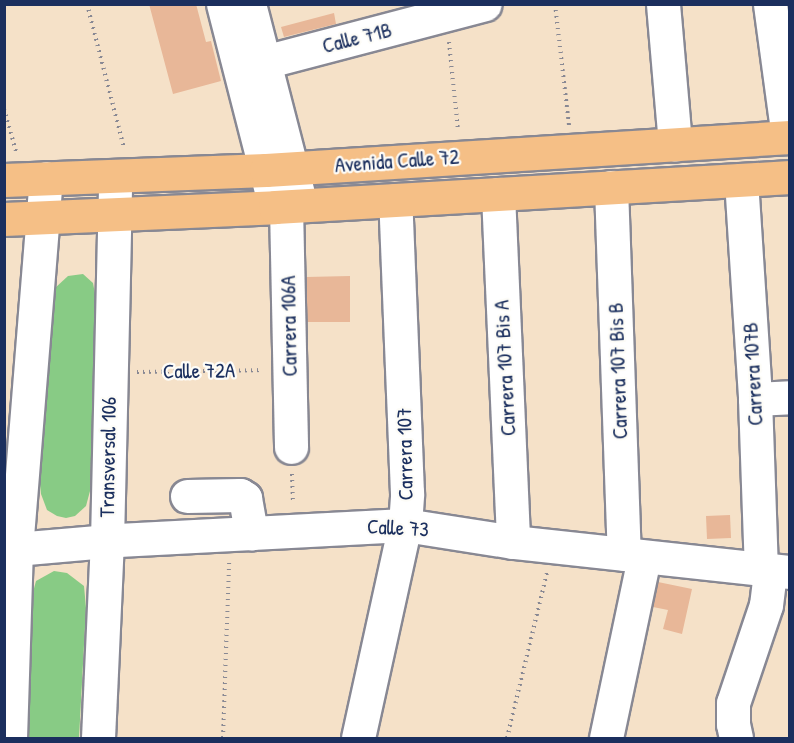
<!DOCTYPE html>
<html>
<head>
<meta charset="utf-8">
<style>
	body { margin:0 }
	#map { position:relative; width:794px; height:743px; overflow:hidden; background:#f5e1c8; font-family:"Patrick Hand",sans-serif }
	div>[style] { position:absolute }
	.green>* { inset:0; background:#88cb85 }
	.building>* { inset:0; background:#e8b798 }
	.path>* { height:4px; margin-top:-2px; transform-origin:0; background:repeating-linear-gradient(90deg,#888893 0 1.5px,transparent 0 6px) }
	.roads { filter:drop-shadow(2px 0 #888893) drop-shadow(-2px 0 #888893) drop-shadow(0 2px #888893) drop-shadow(0 -2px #888893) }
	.minor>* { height:33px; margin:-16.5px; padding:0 16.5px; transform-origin:16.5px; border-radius:16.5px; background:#fff }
	.major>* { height:33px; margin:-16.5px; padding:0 16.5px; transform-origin:16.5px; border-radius:16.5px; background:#f5bf86 }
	span { translate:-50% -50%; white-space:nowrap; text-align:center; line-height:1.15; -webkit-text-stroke:4.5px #fdfcf7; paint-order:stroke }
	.street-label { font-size:21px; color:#1b2f5e }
	.frame { position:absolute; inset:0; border:6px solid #1b2f5e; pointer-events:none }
</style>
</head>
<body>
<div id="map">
	<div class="green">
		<div style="clip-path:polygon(83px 274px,93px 283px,96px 299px,90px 491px,86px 506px,75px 516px,66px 518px,57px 516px,47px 510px,41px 494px,39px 475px,50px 303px,55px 288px,68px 276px)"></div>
		<div style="clip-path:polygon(54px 571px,67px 573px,84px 586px,86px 608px,79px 738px,22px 738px,29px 607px,36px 581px)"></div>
	</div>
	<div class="building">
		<div style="clip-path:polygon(149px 4px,196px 4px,206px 42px,211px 41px,221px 81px,173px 94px)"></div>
		<div style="clip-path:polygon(334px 13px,336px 24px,284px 37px,281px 27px)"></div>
		<div style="clip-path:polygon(350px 276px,350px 322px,307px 322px,306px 277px)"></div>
		<div style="clip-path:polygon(730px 515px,731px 538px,707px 539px,706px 516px)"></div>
		<div style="clip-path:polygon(658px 582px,692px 589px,682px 634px,663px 629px,668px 610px,653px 607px)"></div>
	</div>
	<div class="path">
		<div style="left:87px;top:4px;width:149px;rotate:75.6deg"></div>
		<div style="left:555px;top:4px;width:122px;rotate:83.4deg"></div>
		<div style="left:449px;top:42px;width:88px;rotate:84.2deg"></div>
		<div style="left:4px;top:109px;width:44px;rotate:74.1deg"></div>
		<div style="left:137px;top:372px;width:125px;rotate:-0.9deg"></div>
		<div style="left:292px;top:474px;width:29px;rotate:88deg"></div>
		<div style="left:223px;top:738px;width:176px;rotate:-88deg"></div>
		<div style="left:507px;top:738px;width:170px;rotate:-76.4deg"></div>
	</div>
	<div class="roads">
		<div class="minor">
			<div style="left:223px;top:4px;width:210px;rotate:75.6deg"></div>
			<div style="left:249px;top:4px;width:196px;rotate:75.5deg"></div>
			<div style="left:663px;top:4px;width:141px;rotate:85.1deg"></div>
			<div style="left:770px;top:4px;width:134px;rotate:82.3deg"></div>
			<div style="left:264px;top:62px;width:228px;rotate:-14.7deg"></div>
			<div style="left:741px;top:180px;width:219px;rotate:86.3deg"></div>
			<div style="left:755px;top:399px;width:170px;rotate:88deg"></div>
			<div style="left:611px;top:187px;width:367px;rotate:88deg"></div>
			<div style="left:498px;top:194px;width:348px;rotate:87.5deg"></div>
			<div style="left:286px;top:206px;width:241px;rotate:88.8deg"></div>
			<div style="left:755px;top:399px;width:35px;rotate:-3deg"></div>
			<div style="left:187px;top:496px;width:53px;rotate:-1.1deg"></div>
			<div style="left:240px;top:495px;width:6px;rotate:31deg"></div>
			<div style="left:245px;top:498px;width:36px;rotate:80deg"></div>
			<div style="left:4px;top:550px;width:114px;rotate:-5deg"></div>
			<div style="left:118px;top:540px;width:287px;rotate:-3deg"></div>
			<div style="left:405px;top:525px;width:109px;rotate:8.9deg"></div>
			<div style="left:513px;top:542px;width:279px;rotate:6.2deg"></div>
			<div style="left:10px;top:738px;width:189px;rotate:-88.2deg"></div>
			<div style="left:16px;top:549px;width:372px;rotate:-85.4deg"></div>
			<div style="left:98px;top:738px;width:197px;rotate:-87.4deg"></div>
			<div style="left:107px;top:541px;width:365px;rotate:-88.7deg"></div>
			<div style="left:358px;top:738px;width:218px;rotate:-77.6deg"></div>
			<div style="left:405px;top:525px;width:32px;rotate:-86deg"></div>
			<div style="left:407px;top:493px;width:293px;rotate:-92.3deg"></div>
			<div style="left:606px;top:738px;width:185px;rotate:-78.1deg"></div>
			<div style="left:736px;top:738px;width:14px;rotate:-102deg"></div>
			<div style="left:733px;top:724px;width:21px;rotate:-90deg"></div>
			<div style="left:733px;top:703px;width:103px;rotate:-71.4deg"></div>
			<div style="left:766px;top:605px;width:35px;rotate:-83deg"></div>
		</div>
		<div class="major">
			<div style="left:4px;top:180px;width:262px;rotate:-2.2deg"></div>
			<div style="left:266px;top:170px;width:525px;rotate:-3.6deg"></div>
			<div style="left:4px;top:219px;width:271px;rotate:-2.5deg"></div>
			<div style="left:275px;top:207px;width:516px;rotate:-3.33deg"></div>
		</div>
	</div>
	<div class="street-label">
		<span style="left:357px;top:38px;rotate:-14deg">Calle 71B</span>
		<span style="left:397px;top:161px;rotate:-4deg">Avenida Calle 72</span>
		<span style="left:289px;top:326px;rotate:-91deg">Carrera 106A</span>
		<span style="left:505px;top:368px;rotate:-93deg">Carrera 107 Bis A</span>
		<span style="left:199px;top:371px;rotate:-1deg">Calle 72A</span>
		<span style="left:618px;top:371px;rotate:-92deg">Carrera 107 Bis B</span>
		<span style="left:753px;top:374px;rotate:-93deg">Carrera 107B</span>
		<span style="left:405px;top:454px;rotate:-91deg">Carrera 107</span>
		<span style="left:108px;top:457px;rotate:-89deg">Transversal 106</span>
		<span style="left:398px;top:528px;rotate:3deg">Calle 73</span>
	</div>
	<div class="frame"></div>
</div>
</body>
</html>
